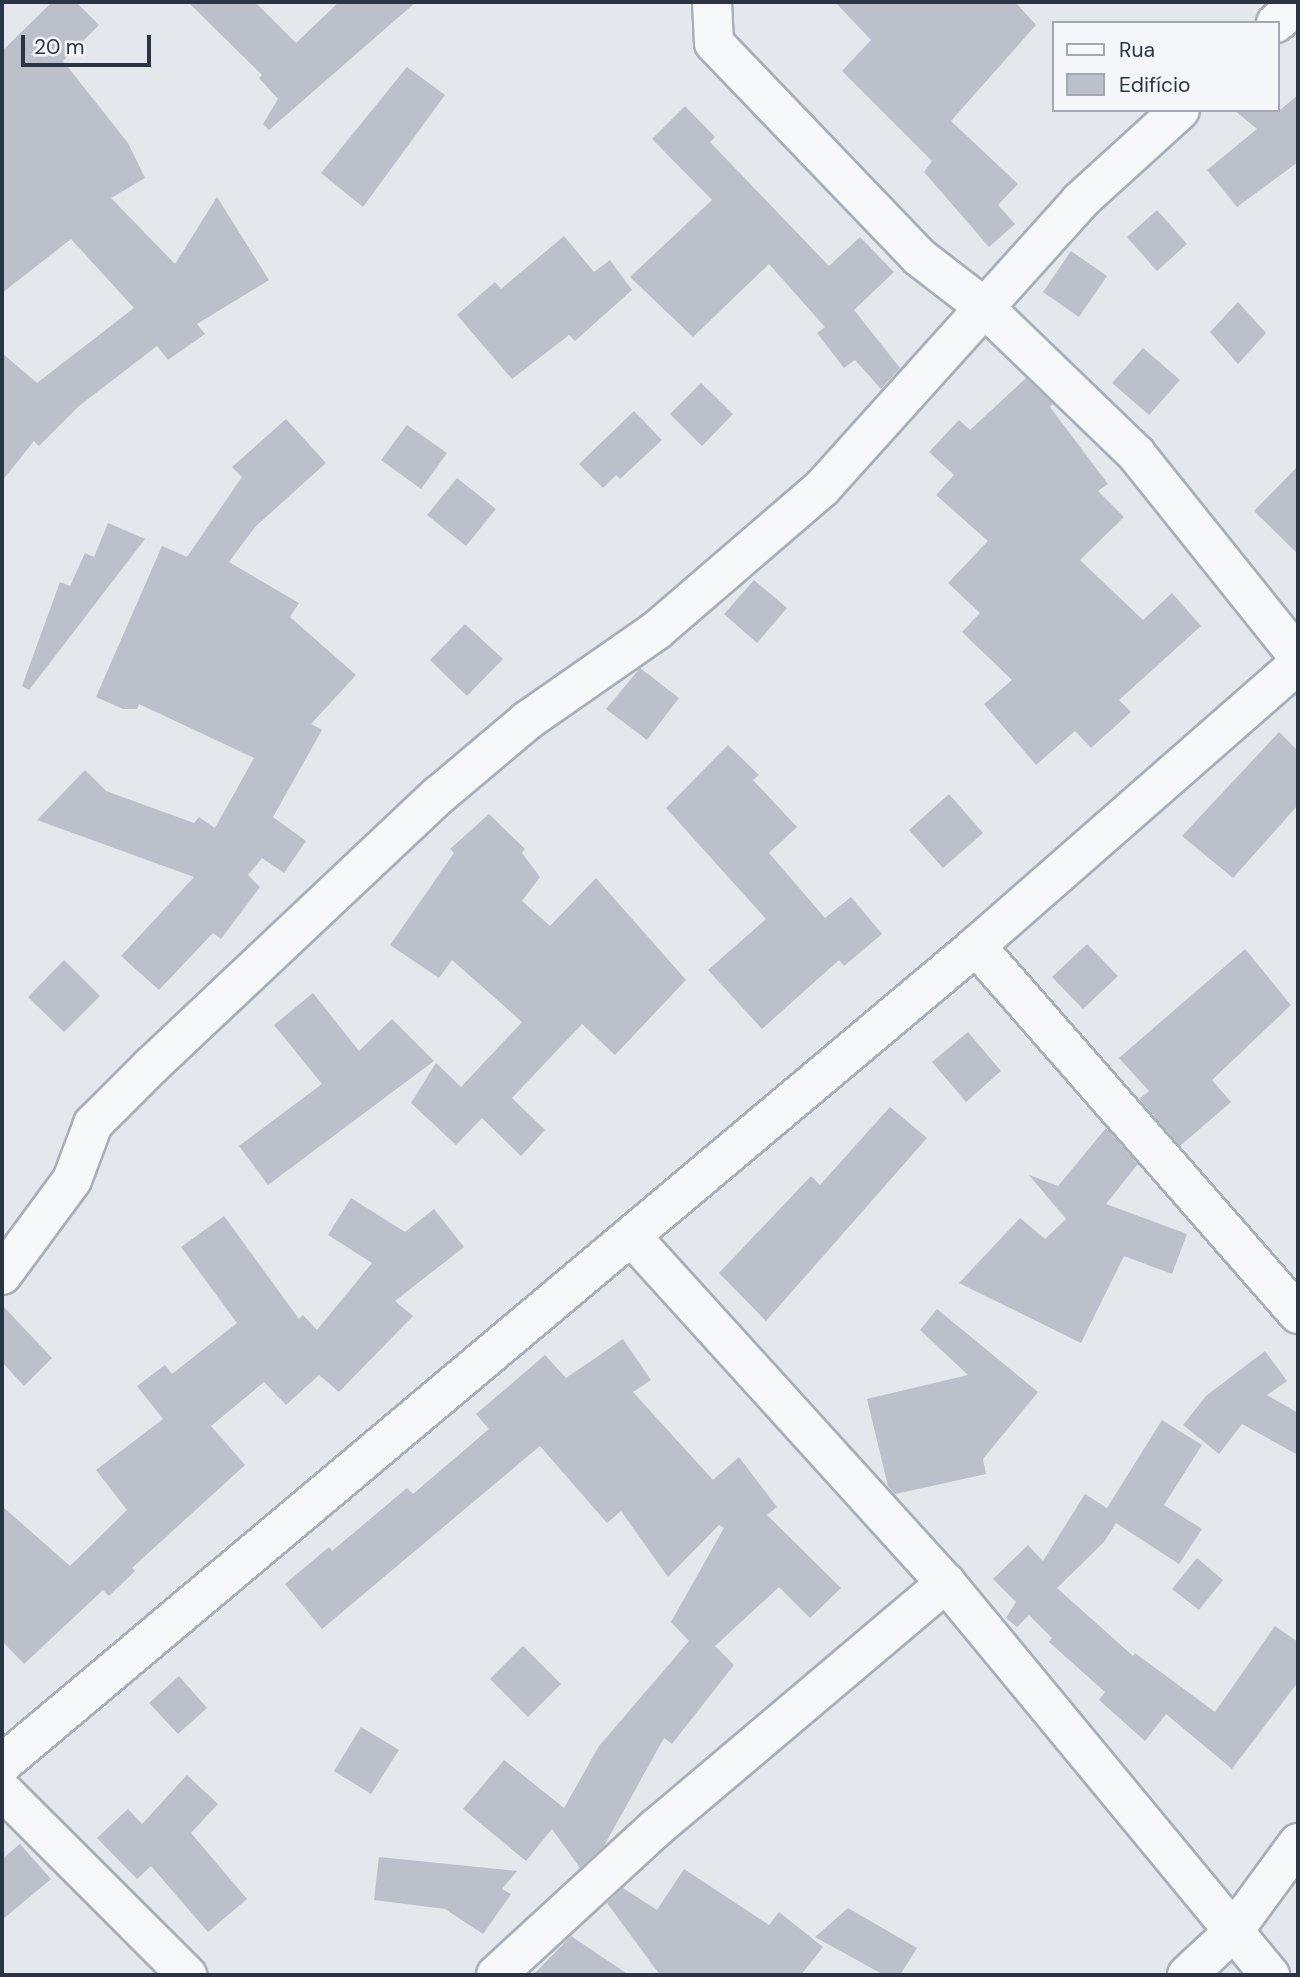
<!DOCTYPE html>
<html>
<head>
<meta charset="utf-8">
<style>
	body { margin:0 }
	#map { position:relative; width:1300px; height:1977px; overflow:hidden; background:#e4e7ec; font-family:"DM Sans",sans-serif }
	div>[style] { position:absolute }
	.building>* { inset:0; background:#bbc0ca }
	.roads { filter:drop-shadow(2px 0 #a9aeb7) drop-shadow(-2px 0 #a9aeb7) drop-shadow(0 2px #a9aeb7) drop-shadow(0 -2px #a9aeb7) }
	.minor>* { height:38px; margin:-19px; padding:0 19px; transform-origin:19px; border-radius:19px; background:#f7f8fa }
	span { translate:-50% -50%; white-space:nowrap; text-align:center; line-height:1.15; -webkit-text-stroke:5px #f4f6f9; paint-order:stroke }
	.frame { position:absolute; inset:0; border:4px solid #2b3445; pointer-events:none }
	.legend { position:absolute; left:1052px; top:21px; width:228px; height:91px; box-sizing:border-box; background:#f4f6f9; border:2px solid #a4a8b1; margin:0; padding:9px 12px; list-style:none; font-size:21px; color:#2b3445 }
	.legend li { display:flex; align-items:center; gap:14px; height:35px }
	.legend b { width:35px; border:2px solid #a4a8b1 }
	.scale { position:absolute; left:21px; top:35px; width:130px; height:32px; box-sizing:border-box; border:4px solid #2b3445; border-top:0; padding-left:9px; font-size:21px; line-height:24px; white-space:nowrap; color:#2b3445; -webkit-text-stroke:5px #f4f6f9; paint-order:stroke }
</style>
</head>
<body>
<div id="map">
	<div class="building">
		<div style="clip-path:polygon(52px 2px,76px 2px,99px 25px,63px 61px,128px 143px,145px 178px,111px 198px,175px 264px,217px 197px,269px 280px,197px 324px,205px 334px,168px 360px,157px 346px,79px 406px,39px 446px,34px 441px,2px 481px,2px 353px,37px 383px,134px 308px,71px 239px,2px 293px,2px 51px)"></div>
		<div style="clip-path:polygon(188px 2px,255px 2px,296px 43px,339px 2px,416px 2px,269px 130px,263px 124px,278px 99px,259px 78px,262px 75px)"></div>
		<div style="clip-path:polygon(835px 2px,1015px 2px,1036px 25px,951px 121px,1018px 184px,998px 205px,1015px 224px,989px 247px,924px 172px,932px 161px,842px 71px,871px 40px)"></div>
		<div style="clip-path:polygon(407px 67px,445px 95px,363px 207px,321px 173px)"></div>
		<div style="clip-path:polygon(1298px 95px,1298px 162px,1237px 207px,1207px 170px,1257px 129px,1234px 110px,1280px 110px)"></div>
		<div style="clip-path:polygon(685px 106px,715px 137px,710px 142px,829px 266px,860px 237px,894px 272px,854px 310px,900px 368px,881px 389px,855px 360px,844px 368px,817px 333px,825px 327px,769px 264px,693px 337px,630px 277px,712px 200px,652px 139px)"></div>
		<div style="clip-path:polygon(1157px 210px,1187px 244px,1157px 271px,1127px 237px)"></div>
		<div style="clip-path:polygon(564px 236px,594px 272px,610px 260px,632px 290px,575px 341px,569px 335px,512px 379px,457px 315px,495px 282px,501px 289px)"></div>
		<div style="clip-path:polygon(1071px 251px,1107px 276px,1079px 317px,1043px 292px)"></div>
		<div style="clip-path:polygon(1238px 302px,1266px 333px,1238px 364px,1210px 332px)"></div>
		<div style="clip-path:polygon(1143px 348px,1180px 380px,1149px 415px,1112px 383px)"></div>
		<div style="clip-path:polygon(1026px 378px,1053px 404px,1050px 407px,1108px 484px,1098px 491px,1124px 517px,1080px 560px,1143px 620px,1172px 593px,1201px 626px,1119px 700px,1131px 712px,1091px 748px,1075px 731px,1036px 765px,984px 704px,1012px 680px,962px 632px,980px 613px,948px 583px,988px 541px,936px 495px,954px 475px,929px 452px,959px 420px,970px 430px)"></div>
		<div style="clip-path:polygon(701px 383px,733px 414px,702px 446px,670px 414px)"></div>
		<div style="clip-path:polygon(634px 411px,662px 440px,620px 479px,616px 475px,603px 488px,579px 464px)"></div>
		<div style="clip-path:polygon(286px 419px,326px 463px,255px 527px,229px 562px,299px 603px,290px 617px,356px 675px,311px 724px,322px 730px,273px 817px,306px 841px,284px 873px,262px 858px,248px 875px,260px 887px,221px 939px,213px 933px,159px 990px,121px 956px,194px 877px,37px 820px,85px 770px,106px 791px,194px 823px,199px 817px,215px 828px,254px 758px,139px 704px,137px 709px,123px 709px,96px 697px,162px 546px,187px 557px,242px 477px,232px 467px)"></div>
		<div style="clip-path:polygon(407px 425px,447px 453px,421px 489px,381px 460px)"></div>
		<div style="clip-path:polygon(1298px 466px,1298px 554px,1254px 511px)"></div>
		<div style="clip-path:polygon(457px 478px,496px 509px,466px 546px,427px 515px)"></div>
		<div style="clip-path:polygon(108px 523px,145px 539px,29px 690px,22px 686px,60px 582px,70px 586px,85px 553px,94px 557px)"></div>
		<div style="clip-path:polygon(754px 580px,787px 608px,757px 643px,724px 614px)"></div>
		<div style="clip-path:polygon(465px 624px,503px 659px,467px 696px,430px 660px)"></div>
		<div style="clip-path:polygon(640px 668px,679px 698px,647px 740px,606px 709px)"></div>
		<div style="clip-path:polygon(1279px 732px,1298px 751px,1298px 805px,1233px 878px,1182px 836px)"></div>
		<div style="clip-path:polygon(728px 745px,759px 775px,753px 780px,797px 827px,769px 853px,825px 918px,851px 897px,882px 934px,844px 966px,839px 960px,762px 1029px,708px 970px,766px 919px,666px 808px)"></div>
		<div style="clip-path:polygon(949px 794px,983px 833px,943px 868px,909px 830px)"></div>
		<div style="clip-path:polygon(489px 814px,525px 849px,522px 853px,540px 877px,522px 901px,550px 926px,596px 878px,686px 980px,615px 1055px,582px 1024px,512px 1098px,545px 1130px,521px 1156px,482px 1118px,456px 1145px,411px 1103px,436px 1063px,461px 1087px,522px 1022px,452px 960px,439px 978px,390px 945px,454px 853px,450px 849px)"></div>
		<div style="clip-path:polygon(1087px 944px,1118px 976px,1083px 1009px,1052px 977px)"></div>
		<div style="clip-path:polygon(1245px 949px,1291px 1005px,1212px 1080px,1231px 1102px,1180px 1146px,1139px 1099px,1149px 1091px,1119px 1058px)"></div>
		<div style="clip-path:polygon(64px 960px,100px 996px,64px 1032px,28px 997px)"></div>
		<div style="clip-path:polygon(313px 993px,359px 1051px,392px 1019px,434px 1061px,268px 1185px,239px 1146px,322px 1084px,274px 1025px)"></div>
		<div style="clip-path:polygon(968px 1032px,1001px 1071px,966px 1102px,932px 1062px)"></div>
		<div style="clip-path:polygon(890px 1107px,927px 1138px,766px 1321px,719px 1273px,811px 1176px,820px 1185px)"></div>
		<div style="clip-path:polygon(1106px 1128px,1138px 1164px,1106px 1204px,1187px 1234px,1172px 1274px,1124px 1256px,1081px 1343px,959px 1283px,1020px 1218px,1045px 1239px,1066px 1219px,1029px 1175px,1058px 1186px)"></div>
		<div style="clip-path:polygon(351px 1198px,405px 1232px,434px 1209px,464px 1247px,395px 1301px,413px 1316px,339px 1392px,319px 1375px,286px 1405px,264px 1382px,211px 1426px,245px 1465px,132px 1568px,135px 1571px,109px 1596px,103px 1590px,24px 1664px,2px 1641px,2px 1506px,70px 1566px,127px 1510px,96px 1470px,163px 1419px,137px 1386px,165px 1365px,172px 1374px,237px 1323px,181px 1247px,224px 1216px,299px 1319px,303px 1315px,317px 1330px,372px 1263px,328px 1235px)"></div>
		<div style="clip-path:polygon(2px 1305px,52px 1358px,24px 1386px,2px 1362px)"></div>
		<div style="clip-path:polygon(937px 1309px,1038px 1392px,983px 1459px,986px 1474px,895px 1494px,888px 1486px,867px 1399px,968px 1375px,920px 1330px)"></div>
		<div style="clip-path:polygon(623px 1339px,651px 1380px,633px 1392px,713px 1480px,739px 1457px,777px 1507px,767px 1515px,841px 1588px,810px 1618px,779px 1587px,715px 1646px,734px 1665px,672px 1744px,664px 1738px,604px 1846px,580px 1868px,552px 1829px,526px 1861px,463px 1809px,504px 1760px,564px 1808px,599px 1746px,689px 1641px,671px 1622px,724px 1528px,719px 1525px,668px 1577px,621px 1511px,607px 1523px,540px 1446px,322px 1629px,285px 1584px,329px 1547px,332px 1551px,407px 1488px,413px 1494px,489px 1429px,476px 1414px,545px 1355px,566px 1378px)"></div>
		<div style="clip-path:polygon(1265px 1351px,1287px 1381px,1267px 1395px,1298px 1413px,1298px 1455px,1242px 1424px,1219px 1454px,1183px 1425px,1206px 1396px)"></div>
		<div style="clip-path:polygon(1162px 1420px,1202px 1445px,1164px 1505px,1202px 1529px,1179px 1564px,1116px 1523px,1104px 1542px,1057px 1588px,1133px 1656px,1135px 1653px,1215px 1712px,1275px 1626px,1298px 1642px,1298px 1682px,1232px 1769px,1166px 1714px,1145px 1741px,1099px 1700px,1105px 1692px,1049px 1642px,1052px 1638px,1029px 1615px,1017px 1627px,1006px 1618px,1016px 1602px,993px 1579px,1028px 1545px,1043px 1561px,1085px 1494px,1107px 1508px)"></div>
		<div style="clip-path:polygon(1197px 1558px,1223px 1580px,1199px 1610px,1172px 1589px)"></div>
		<div style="clip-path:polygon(523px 1646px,561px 1684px,528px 1717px,490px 1679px)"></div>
		<div style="clip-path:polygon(179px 1676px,207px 1708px,178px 1734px,149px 1703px)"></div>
		<div style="clip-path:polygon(361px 1727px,399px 1750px,371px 1794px,334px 1771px)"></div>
		<div style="clip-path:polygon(187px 1775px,218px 1804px,191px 1833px,247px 1899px,208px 1932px,151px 1866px,137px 1879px,97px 1838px,128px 1809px,142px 1824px)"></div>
		<div style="clip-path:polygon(20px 1844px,51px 1879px,2px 1920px,2px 1859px)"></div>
		<div style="clip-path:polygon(379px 1857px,517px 1871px,502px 1889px,511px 1894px,483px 1934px,445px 1909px,374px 1900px)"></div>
		<div style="clip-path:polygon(684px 1869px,769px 1925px,779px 1912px,823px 1947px,801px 1975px,660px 1975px,607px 1903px,623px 1888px,657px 1910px)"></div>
		<div style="clip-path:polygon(848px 1908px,917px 1948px,900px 1975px,884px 1975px,815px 1937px)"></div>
		<div style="clip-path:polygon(571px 1936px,629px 1975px,533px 1975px)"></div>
	</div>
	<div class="roads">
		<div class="minor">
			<div style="left:712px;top:2px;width:41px;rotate:87.2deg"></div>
			<div style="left:714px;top:43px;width:296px;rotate:46.2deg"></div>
			<div style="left:919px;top:257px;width:82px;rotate:37.6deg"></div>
			<div style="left:984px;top:307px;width:211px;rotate:44deg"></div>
			<div style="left:1136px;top:454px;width:259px;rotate:51.3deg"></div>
			<div style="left:1276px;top:23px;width:29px;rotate:-41deg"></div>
			<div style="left:976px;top:946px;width:489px;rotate:48.8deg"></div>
			<div style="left:631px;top:1236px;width:469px;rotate:47.8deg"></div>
			<div style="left:946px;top:1583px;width:509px;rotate:50.43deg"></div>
			<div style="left:2px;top:1275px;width:118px;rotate:-53.6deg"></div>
			<div style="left:72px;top:1180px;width:60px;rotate:-69.4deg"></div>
			<div style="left:93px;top:1124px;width:82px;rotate:-45deg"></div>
			<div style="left:151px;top:1066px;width:395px;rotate:-43.3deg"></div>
			<div style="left:439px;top:795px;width:116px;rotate:-40.1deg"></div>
			<div style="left:528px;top:720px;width:157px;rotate:-34.9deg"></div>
			<div style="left:657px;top:630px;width:218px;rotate:-40.7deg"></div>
			<div style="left:822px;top:488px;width:386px;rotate:-48deg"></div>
			<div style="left:1080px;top:201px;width:135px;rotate:-42.3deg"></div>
			<div style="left:2px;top:1764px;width:1272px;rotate:-40.02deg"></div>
			<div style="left:976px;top:946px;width:428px;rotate:-41.2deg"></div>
			<div style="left:2px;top:1790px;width:262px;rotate:45deg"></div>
			<div style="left:496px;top:1975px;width:217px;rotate:-42.6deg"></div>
			<div style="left:656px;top:1828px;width:380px;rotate:-40.2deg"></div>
			<div style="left:1187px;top:1975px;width:62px;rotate:-43deg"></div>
			<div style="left:1232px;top:1933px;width:112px;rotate:-53.7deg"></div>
		</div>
	</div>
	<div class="frame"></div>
	<ul class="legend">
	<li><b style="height:9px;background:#f7f8fa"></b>Rua</li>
	<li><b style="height:19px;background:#bbc0ca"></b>Edifício</li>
	</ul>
	<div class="scale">20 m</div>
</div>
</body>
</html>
